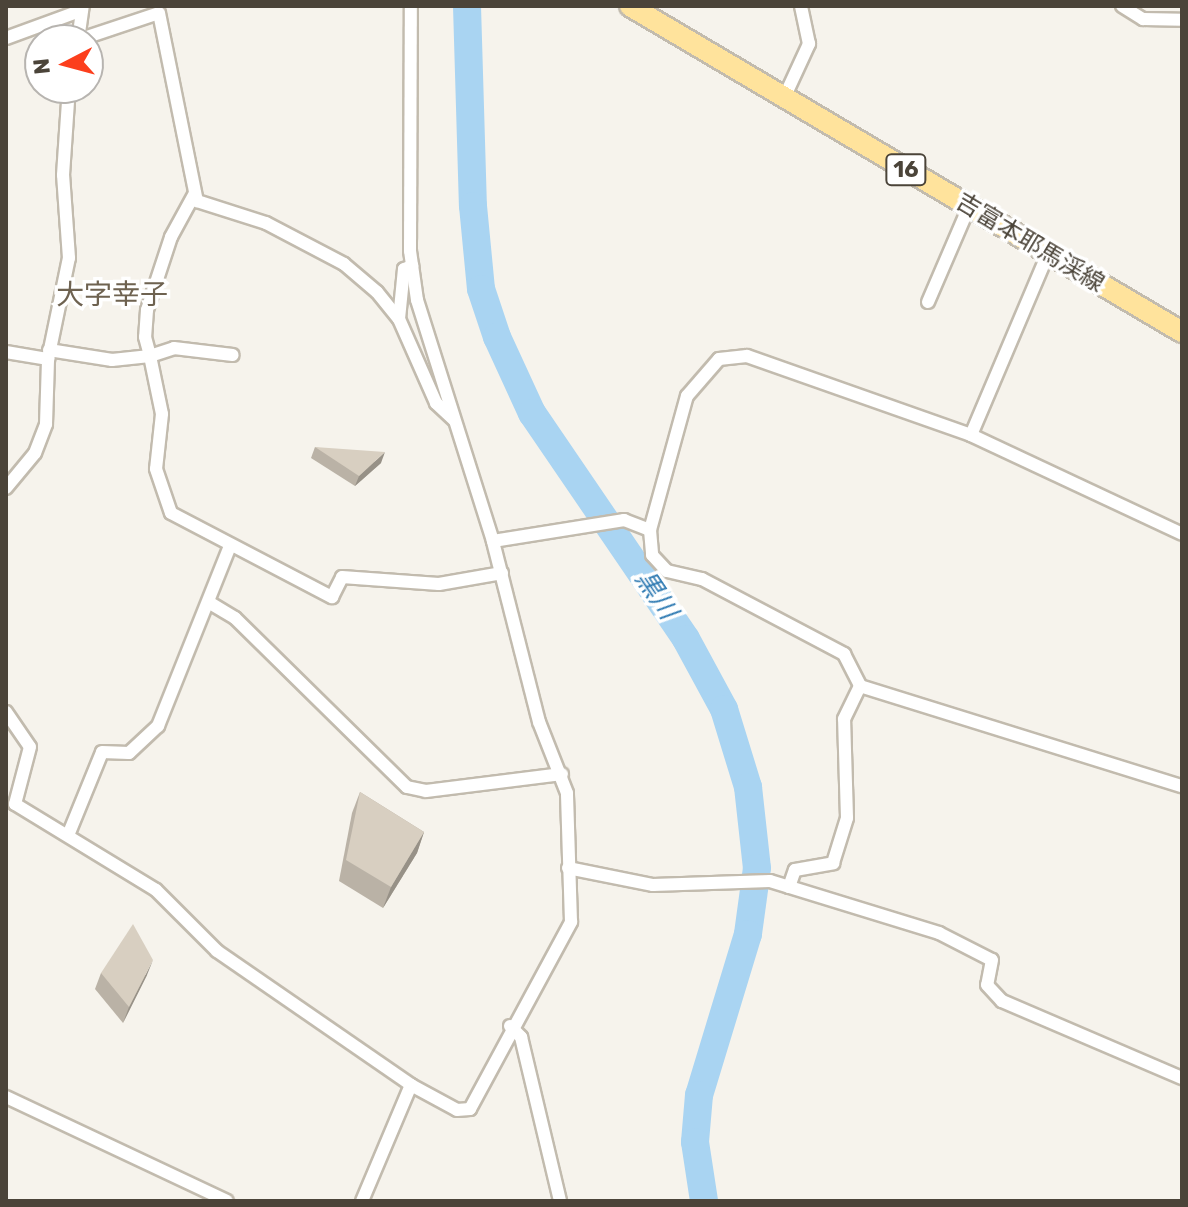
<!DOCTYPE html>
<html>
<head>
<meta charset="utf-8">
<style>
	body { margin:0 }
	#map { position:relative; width:1188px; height:1207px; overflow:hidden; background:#f6f3ec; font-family:Rubik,"Noto Sans JP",sans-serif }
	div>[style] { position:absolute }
	.river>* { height:28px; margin:-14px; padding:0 14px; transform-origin:14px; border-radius:14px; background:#a9d4f2 }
	.roads { filter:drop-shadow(2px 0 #c2bbae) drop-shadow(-2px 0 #c2bbae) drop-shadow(0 2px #c2bbae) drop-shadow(0 -2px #c2bbae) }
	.minor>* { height:12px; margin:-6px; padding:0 6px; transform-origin:6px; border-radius:6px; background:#fff }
	.primary>* { height:20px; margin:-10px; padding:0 10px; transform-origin:10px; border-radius:10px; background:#ffe39c }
	.wall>* { inset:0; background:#bab2a6 }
	.shaded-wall>* { inset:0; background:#979187 }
	.building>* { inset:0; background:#d8cfc1 }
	span { translate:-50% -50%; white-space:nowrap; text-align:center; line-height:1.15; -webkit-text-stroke:7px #fff; paint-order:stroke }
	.shield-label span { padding:2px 6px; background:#fff; border:2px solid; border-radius:6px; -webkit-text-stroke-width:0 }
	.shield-label { font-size:22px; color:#4b4439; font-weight:700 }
	.street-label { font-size:24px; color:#4b4439 }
	.water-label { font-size:26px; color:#2e7ab2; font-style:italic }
	.quarter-label { font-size:28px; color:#6e6250 }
	.frame { position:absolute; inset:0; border:8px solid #4b4439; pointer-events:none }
	.north { position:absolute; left:24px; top:24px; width:80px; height:80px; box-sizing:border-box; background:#fff; border:2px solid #b7b4b0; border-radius:50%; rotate:264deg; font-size:22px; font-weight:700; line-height:32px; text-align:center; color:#4b4439 }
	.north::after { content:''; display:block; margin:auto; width:28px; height:36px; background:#fc3f1d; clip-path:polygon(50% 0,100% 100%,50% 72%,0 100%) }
</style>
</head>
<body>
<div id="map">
	<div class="river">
		<div style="left:467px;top:6px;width:200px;rotate:88.3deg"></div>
		<div style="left:473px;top:206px;width:83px;rotate:84.5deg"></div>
		<div style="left:481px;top:289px;width:51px;rotate:71.6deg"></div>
		<div style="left:497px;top:337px;width:84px;rotate:65.3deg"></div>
		<div style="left:532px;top:413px;width:273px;rotate:55.7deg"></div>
		<div style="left:686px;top:639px;width:80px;rotate:61.5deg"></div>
		<div style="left:724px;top:709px;width:82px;rotate:72.9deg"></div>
		<div style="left:748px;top:787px;width:81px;rotate:83.7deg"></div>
		<div style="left:757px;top:868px;width:67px;rotate:97.8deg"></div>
		<div style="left:748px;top:934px;width:168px;rotate:106.9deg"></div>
		<div style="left:699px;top:1095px;width:47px;rotate:94.9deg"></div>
		<div style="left:695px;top:1142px;width:60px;rotate:81.3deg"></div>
	</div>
	<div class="roads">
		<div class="minor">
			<div style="left:1122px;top:6px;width:25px;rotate:32deg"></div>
			<div style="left:1143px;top:19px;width:39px;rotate:1deg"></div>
			<div style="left:6px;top:38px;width:81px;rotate:-20.2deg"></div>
			<div style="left:78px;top:40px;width:85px;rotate:-18.4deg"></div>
			<div style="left:159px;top:13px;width:192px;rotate:78.6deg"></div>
			<div style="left:197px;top:201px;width:72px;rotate:17.7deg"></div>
			<div style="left:266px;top:223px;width:88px;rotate:27.7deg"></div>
			<div style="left:344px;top:264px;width:43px;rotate:40.3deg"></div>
			<div style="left:377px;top:292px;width:35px;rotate:51deg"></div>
			<div style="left:399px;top:319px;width:92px;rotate:66.2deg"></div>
			<div style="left:436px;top:403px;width:25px;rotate:43deg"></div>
			<div style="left:78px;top:40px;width:34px;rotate:-82deg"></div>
			<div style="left:784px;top:98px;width:60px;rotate:-65.2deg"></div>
			<div style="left:809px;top:44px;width:39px;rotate:-102deg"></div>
			<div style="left:195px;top:193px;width:50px;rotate:118.6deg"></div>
			<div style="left:171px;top:237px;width:77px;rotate:108.2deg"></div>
			<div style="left:147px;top:310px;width:27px;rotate:94deg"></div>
			<div style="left:145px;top:337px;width:20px;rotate:75deg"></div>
			<div style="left:150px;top:356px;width:25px;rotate:-18deg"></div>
			<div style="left:174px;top:348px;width:59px;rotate:6.8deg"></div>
			<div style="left:928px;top:302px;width:103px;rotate:-66.7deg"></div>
			<div style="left:399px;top:319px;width:50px;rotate:-84.3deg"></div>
			<div style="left:404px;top:269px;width:9px;rotate:-21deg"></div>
			<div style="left:49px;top:350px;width:64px;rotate:9deg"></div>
			<div style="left:112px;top:360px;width:38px;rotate:-6deg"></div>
			<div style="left:150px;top:356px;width:59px;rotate:78.3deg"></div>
			<div style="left:162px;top:414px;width:55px;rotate:96.2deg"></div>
			<div style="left:156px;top:469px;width:46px;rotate:71.2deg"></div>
			<div style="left:171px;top:513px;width:182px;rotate:27.6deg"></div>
			<div style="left:332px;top:597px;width:22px;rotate:-63deg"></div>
			<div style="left:342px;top:577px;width:97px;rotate:4.1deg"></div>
			<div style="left:439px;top:584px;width:64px;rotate:-9.9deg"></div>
			<div style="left:6px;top:352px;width:43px;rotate:9.5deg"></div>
			<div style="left:971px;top:435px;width:197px;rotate:-67deg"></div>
			<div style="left:6px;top:488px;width:45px;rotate:-50.4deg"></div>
			<div style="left:35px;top:453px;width:31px;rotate:-69deg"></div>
			<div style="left:46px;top:424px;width:65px;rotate:-88.2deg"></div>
			<div style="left:48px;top:359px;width:103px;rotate:-78.3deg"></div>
			<div style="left:69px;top:258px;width:83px;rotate:-94.1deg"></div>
			<div style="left:63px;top:175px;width:87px;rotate:-86.1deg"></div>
			<div style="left:650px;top:530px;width:139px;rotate:-74.6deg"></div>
			<div style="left:687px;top:396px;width:49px;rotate:-49.1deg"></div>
			<div style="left:719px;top:359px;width:28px;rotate:-6deg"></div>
			<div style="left:747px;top:356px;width:238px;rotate:19.4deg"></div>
			<div style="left:971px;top:435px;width:233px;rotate:25.1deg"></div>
			<div style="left:493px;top:541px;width:133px;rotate:-9.1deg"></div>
			<div style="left:624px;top:520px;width:28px;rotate:21deg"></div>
			<div style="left:650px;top:530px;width:25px;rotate:85deg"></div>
			<div style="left:652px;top:555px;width:22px;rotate:47deg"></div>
			<div style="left:667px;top:571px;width:36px;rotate:13deg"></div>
			<div style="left:702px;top:579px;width:161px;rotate:27.8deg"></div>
			<div style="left:844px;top:654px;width:36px;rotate:63deg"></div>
			<div style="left:860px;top:686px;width:337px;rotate:17.3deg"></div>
			<div style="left:210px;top:603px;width:29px;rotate:31deg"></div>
			<div style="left:235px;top:618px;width:241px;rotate:44.5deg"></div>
			<div style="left:407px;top:787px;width:19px;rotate:12deg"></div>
			<div style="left:426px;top:791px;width:137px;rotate:-7.1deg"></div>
			<div style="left:6px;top:712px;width:42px;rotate:55.6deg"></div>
			<div style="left:30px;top:747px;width:59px;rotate:104.7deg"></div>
			<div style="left:15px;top:804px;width:165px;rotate:31.4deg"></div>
			<div style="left:156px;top:890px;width:86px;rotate:45deg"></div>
			<div style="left:217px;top:951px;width:236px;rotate:34.6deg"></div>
			<div style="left:411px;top:1085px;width:52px;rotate:28.5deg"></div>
			<div style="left:457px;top:1110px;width:13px;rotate:-4deg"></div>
			<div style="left:470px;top:1109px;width:213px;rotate:-61.6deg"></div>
			<div style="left:571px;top:922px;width:129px;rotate:-91.8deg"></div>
			<div style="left:567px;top:793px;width:76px;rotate:-111.5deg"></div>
			<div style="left:539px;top:722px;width:187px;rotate:-104.3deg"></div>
			<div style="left:493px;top:541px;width:253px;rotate:-107.5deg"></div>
			<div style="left:417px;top:300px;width:49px;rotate:-98.1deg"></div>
			<div style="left:410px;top:251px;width:245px;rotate:-89.8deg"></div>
			<div style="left:69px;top:833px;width:87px;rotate:-67.8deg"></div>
			<div style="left:102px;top:752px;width:27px;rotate:2deg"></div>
			<div style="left:129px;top:753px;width:40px;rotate:-43deg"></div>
			<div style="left:158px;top:726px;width:194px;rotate:-68.2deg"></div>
			<div style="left:568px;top:868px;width:87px;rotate:11.3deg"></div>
			<div style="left:653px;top:885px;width:117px;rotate:-2deg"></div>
			<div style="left:770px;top:881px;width:177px;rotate:17.1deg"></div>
			<div style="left:939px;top:933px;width:59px;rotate:27deg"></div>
			<div style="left:992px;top:960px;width:25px;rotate:101deg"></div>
			<div style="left:987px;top:985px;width:22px;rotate:47deg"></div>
			<div style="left:1002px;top:1001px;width:196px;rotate:23.2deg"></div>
			<div style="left:789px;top:887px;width:18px;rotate:-71deg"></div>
			<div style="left:795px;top:870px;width:39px;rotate:-10deg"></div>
			<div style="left:833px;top:863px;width:47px;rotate:-72.7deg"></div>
			<div style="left:847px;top:818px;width:99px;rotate:-91.7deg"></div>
			<div style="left:844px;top:719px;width:37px;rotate:-64deg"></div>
			<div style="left:510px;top:1026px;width:16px;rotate:45deg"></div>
			<div style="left:521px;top:1037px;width:169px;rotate:76.6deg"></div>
			<div style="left:6px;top:1097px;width:244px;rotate:25.2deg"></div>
			<div style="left:362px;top:1201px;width:126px;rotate:-67.1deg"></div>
		</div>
		<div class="primary">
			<div style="left:630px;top:6px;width:641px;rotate:30.57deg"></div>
		</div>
	</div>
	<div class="wall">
		<div style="clip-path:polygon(315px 447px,381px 463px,355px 486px,311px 458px)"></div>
		<div style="clip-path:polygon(360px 792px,424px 832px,417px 853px,383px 908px,339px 881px,352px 813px)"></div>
		<div style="clip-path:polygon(101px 973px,147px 975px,123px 1023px,95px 989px)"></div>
	</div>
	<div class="shaded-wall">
		<div style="clip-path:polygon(385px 452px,381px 463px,355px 486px,359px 476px)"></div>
		<div style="clip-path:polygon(424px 832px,417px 853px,383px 908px,391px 887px)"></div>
		<div style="clip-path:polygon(153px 960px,147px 975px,123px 1023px,129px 1007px)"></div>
	</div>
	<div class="building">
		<div style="clip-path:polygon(315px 447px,385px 452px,359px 476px)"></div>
		<div style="clip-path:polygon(360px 792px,424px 832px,391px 887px,346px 860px)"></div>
		<div style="clip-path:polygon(133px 924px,153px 960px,129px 1007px,101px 973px)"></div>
	</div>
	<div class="shield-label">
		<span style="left:906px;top:170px">16</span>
	</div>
	<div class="street-label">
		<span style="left:1030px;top:243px;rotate:31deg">吉富本耶馬渓線</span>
	</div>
	<div class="water-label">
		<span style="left:656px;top:595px;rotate:56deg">黒川</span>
	</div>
	<div class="quarter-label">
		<span style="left:112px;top:295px">大字幸子</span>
	</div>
	<div class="frame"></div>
	<div class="north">N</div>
</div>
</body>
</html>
